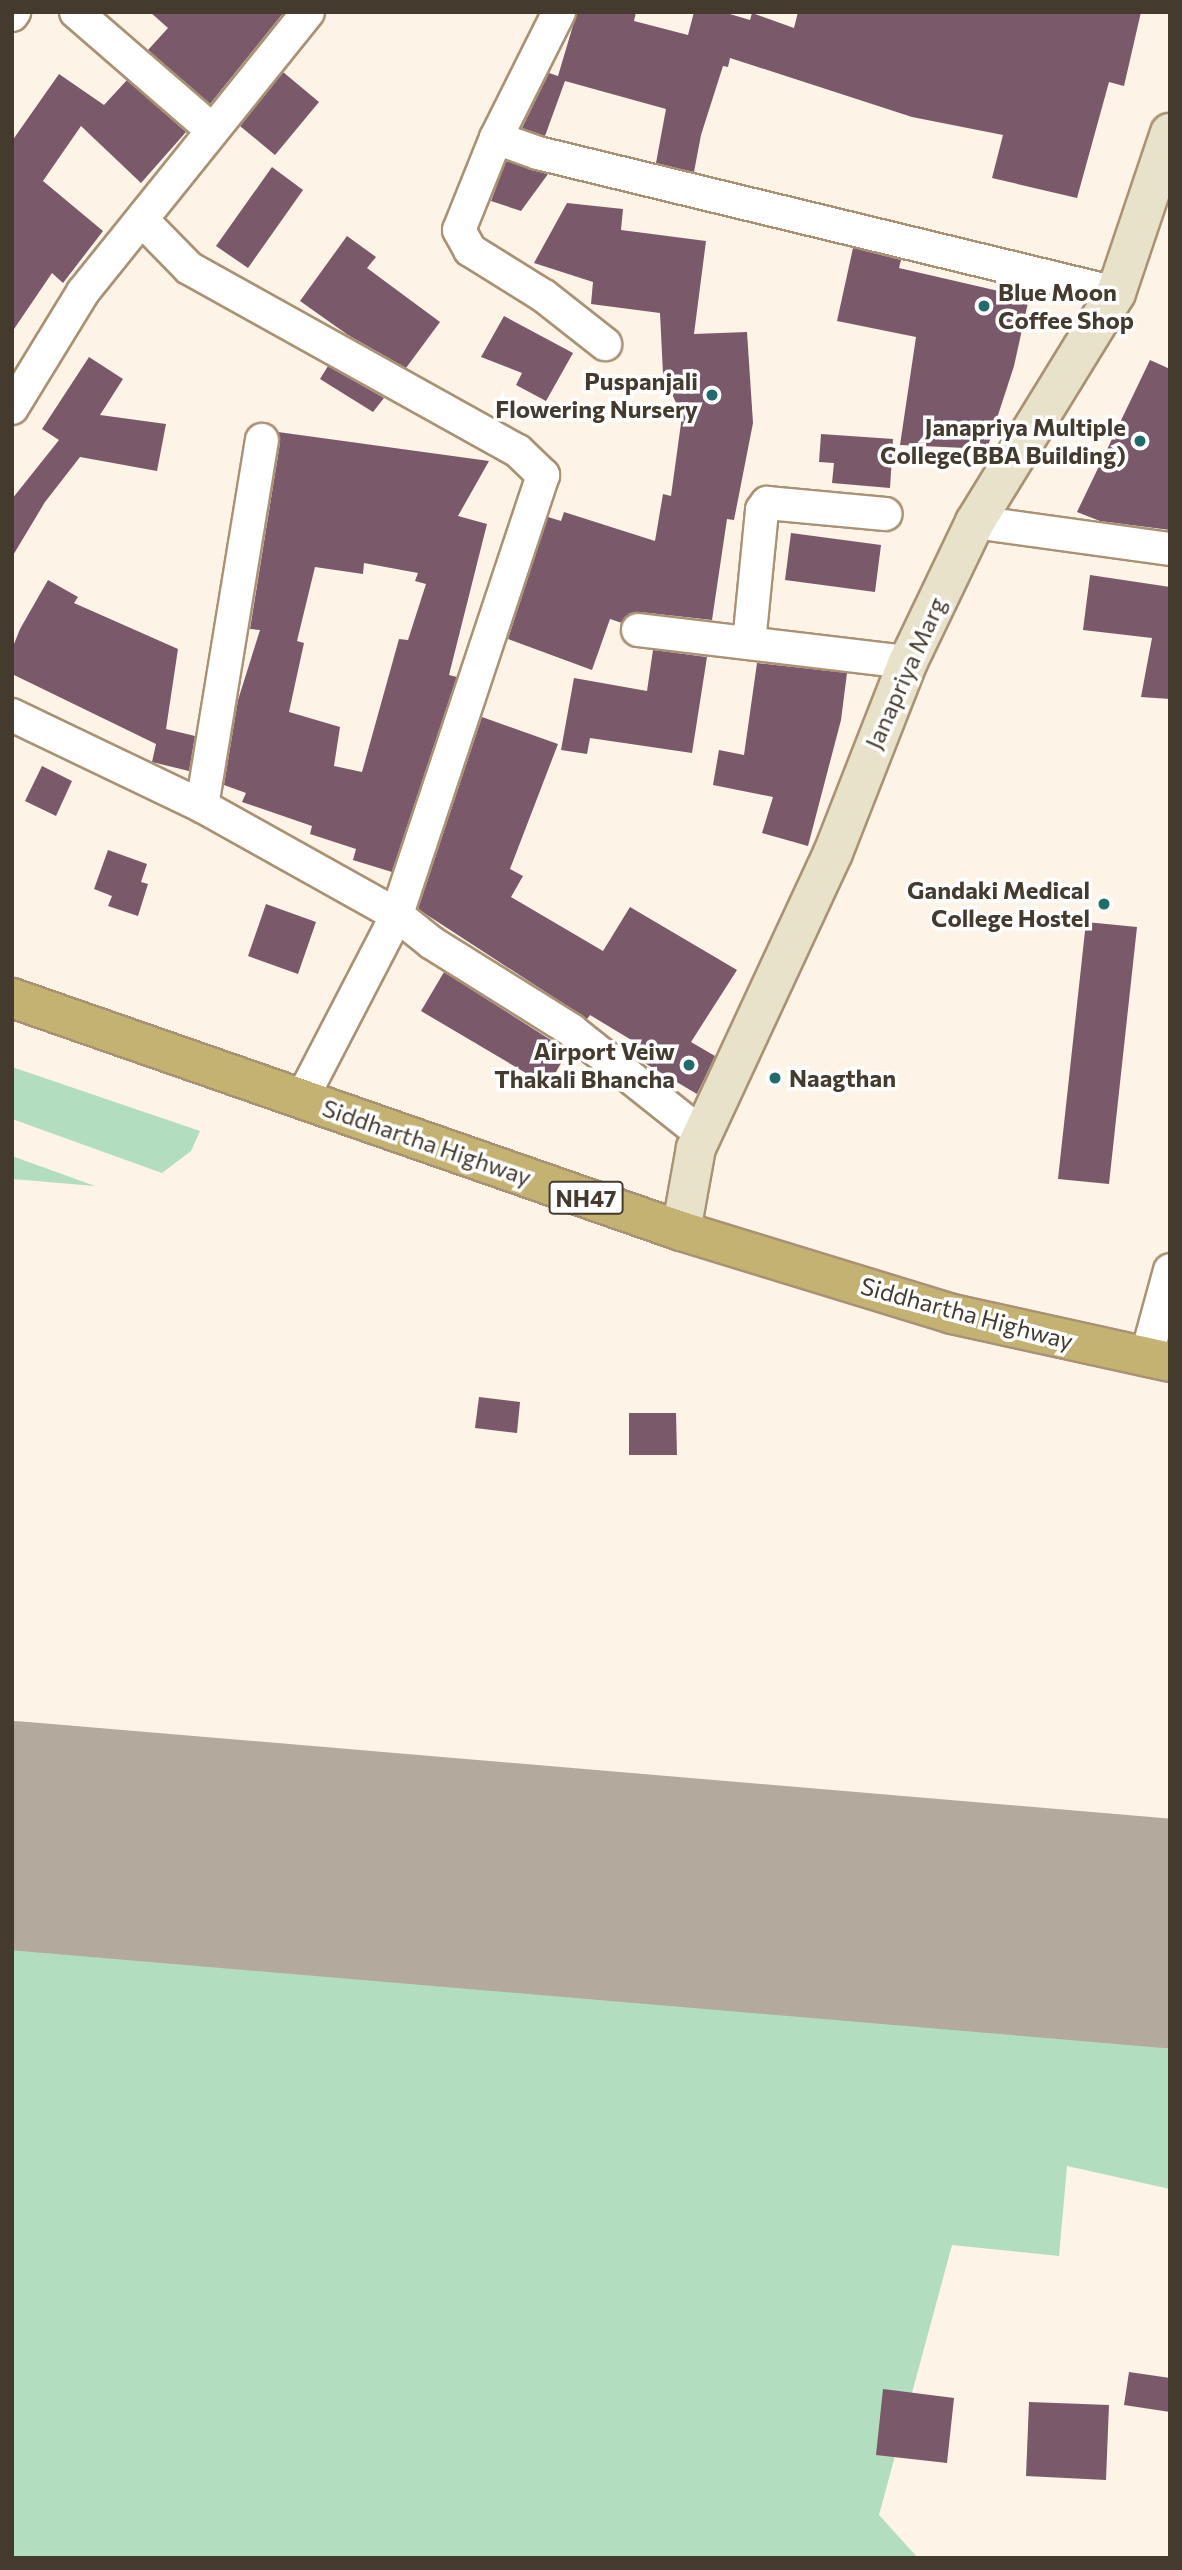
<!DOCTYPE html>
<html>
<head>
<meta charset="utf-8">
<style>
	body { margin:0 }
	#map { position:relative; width:1182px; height:2570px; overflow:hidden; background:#fdf3e7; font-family:Commissioner,sans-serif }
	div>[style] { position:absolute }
	.green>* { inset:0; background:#b2ddbf }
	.runway>* { height:229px; margin:-114.5px; padding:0 114.5px; transform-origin:114.5px; border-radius:114.5px; background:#b3a99d }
	.building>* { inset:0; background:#7a596b }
	.roads { filter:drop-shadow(2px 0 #a99274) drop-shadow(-2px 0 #a99274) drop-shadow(0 2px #a99274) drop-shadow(0 -2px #a99274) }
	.minor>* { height:32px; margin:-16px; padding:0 16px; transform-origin:16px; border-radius:16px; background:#fff }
	.secondary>* { height:38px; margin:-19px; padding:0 19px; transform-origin:19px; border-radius:19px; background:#e9e2ca }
	.trunk>* { height:38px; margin:-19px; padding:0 19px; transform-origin:19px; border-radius:19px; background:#c4b272 }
	.dots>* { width:19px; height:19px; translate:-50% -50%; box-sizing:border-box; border:4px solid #fff; border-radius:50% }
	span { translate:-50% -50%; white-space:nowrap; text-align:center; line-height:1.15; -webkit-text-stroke:7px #fff; paint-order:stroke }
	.shield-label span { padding:2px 5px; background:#fff; border:2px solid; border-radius:5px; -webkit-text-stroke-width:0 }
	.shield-label { font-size:23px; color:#443a2e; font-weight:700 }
	.poi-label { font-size:24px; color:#443a2e; font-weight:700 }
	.left { translate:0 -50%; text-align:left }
	.right { translate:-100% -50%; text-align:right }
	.street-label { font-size:24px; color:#443a2e }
	.frame { position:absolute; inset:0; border:14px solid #443a2e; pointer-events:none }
</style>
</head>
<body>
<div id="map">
	<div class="green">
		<div style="clip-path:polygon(12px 1067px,200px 1131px,191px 1151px,162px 1173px,12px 1119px)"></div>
		<div style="clip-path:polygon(12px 1156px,95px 1186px,12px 1179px)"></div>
		<div style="clip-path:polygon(12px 1918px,1170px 2025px,1170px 2189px,1067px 2166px,1059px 2256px,952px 2245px,879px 2515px,918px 2558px,12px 2558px)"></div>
	</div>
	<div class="runway">
		<div style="left:12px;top:1835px;width:1162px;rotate:4.84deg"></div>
	</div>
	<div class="building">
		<div style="clip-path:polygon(150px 12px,284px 12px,210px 104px,148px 50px,168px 28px)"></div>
		<div style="clip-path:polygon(577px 12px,636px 12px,634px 21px,688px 35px,694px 12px,723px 12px,750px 20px,752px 13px,794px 28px,798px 12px,1141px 12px,1124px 86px,1109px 82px,1077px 198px,992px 178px,1003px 135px,912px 117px,730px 58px,728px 67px,723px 66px,701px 135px,694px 172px,656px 163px,666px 109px,565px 81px,545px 136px,522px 128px,549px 73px,558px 76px)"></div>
		<div style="clip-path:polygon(283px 72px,319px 102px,275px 155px,240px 126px)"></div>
		<div style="clip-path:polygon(59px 74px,104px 105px,127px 80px,186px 132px,141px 183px,81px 126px,43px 181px,103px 231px,63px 283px,52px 273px,12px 332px,12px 141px)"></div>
		<div style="clip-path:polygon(506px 161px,548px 174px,521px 211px,491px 201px)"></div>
		<div style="clip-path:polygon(272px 167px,303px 190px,248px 268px,216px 246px)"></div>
		<div style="clip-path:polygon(567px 203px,623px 209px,621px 230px,706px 241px,694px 334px,747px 332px,753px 423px,734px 520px,727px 519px,712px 620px,640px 612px,630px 613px,622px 623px,610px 619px,592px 670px,508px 639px,548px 517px,561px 521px,564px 512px,655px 541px,663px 494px,671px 496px,682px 416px,663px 374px,660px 313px,591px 304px,593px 282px,534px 263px)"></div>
		<div style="clip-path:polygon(347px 236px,376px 257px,367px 268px,440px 322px,406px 368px,348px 335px,300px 301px)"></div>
		<div style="clip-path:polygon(853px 248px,901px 260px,899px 268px,1029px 298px,1014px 366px,987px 449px,900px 445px,916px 337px,837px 321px)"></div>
		<div style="clip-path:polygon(504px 316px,573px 353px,546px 401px,516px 385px,522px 373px,481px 357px)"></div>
		<div style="clip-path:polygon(89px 357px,123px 379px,100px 415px,166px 424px,157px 471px,80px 457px,45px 502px,12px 557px,12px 499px,59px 440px,42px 429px)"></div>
		<div style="clip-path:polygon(1150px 360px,1170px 369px,1170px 530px,1100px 521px,1077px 512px)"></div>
		<div style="clip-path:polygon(328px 366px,384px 398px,373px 412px,320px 379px)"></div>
		<div style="clip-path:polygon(evenodd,278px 432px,489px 461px,458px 516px,487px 524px,449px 675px,457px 677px,392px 872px,353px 860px,356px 849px,310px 834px,312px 826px,242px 802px,246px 793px,224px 785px,238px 700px,260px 630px,250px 629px,280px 443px,278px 432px,364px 563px,418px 573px,415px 581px,426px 584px,408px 640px,399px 639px,362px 772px,334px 766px,340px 727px,289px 712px,304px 643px,297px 641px,315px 567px,363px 574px,364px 563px)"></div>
		<div style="clip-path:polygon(821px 434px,893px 439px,890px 488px,832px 483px,834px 463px,819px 462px)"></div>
		<div style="clip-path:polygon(791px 533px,881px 545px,875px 592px,785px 580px)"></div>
		<div style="clip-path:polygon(1090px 575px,1170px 587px,1170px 699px,1141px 697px,1152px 638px,1083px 630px)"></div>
		<div style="clip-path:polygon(48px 580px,78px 597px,74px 603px,178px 649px,166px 729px,195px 736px,189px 771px,152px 762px,156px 744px,12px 674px,12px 649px,20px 629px)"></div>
		<div style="clip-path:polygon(653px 650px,707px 657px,692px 753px,590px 738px,587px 754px,561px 750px,574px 678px,647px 691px)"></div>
		<div style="clip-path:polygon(757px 663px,847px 673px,841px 720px,808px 846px,762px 833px,773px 797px,713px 785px,719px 750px,744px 755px)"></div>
		<div style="clip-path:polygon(482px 717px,558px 744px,510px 869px,523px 876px,511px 897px,603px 951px,630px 907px,737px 970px,691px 1042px,715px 1056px,697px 1094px,631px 1055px,638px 1044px,590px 1015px,587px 1019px,418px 909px)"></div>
		<div style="clip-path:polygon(42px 766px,72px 781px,56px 816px,25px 801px)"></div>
		<div style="clip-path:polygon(108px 850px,147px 864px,141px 882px,148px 884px,138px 916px,108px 906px,112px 896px,94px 889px)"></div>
		<div style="clip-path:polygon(266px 904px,316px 922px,298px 974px,248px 956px)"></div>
		<div style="clip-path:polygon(1086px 922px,1137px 927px,1109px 1184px,1058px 1179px)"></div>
		<div style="clip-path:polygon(444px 972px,568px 1051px,548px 1086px,421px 1011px)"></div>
		<div style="clip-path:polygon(479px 1397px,520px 1402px,517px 1433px,475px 1428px)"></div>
		<div style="clip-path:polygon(629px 1413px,676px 1413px,677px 1455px,629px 1455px)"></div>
		<div style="clip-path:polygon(1129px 2372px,1170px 2378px,1170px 2412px,1124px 2405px)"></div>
		<div style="clip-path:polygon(883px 2389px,954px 2398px,947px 2463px,876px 2455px)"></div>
		<div style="clip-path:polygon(1029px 2402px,1109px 2405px,1106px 2480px,1026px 2476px)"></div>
	</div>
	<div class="roads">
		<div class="minor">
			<div style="left:76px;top:12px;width:180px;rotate:40.9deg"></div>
			<div style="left:559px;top:12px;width:141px;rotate:116.6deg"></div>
			<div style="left:496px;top:138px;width:99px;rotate:111.9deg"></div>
			<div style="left:459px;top:230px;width:23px;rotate:61deg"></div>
			<div style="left:470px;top:250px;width:87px;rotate:31.9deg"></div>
			<div style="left:544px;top:296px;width:78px;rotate:38.2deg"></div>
			<div style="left:12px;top:15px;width:4px;rotate:-56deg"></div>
			<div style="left:496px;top:138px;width:45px;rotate:19.7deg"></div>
			<div style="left:538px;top:153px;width:595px;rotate:13.62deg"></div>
			<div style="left:142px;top:220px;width:67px;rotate:45.6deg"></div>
			<div style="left:189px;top:268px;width:376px;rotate:29.1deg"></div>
			<div style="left:518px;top:451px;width:35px;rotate:44deg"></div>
			<div style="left:543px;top:475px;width:464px;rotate:108.4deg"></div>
			<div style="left:397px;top:915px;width:206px;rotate:117.4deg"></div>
			<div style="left:12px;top:408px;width:136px;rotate:-58.5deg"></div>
			<div style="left:83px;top:292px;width:359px;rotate:-51.2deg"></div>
			<div style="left:975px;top:522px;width:197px;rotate:7.9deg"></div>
			<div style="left:638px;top:630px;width:272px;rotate:6.8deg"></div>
			<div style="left:749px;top:643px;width:134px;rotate:-84.4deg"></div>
			<div style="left:762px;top:510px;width:9px;rotate:-54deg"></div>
			<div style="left:767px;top:503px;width:119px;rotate:5.3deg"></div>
			<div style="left:12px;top:715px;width:211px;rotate:25.6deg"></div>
			<div style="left:202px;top:806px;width:223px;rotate:29.2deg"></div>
			<div style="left:397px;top:915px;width:45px;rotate:38.7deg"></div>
			<div style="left:432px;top:943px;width:164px;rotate:32deg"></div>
			<div style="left:571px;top:1030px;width:169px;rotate:38.5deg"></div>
			<div style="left:202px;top:806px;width:371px;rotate:-80.7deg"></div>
			<div style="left:1146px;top:1358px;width:91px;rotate:-74.7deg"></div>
		</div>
		<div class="secondary">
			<div style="left:681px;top:1231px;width:84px;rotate:-79.8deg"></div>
			<div style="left:696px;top:1148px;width:325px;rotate:-65.1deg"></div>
			<div style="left:833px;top:853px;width:205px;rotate:-68.6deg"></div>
			<div style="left:908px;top:662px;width:155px;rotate:-64.4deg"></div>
			<div style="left:975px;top:522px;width:269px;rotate:-58.4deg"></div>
			<div style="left:1116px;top:293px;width:169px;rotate:-71.4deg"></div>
		</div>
		<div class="trunk">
			<div style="left:12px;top:998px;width:708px;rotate:19.2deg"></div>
			<div style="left:681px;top:1231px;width:283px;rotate:17deg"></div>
			<div style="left:952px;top:1314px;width:223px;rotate:12.4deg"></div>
		</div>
	</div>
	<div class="dots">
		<div style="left:984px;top:306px;background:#206c6d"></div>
		<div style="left:712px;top:395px;background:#206c6d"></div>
		<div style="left:1140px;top:441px;background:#206c6d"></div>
		<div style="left:1104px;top:904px;background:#206c6d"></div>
		<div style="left:689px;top:1065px;background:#206c6d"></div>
		<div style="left:775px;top:1078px;background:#206c6d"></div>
	</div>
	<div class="shield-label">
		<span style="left:586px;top:1198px">NH47</span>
	</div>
	<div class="poi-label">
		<span class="left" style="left:998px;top:306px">Blue Moon<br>Coffee Shop</span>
		<span class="right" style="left:698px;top:395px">Puspanjali<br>Flowering Nursery</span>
		<span class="right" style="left:1126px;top:441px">Janapriya Multiple<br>College(BBA Building)</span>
		<span class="right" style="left:1090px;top:904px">Gandaki Medical<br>College Hostel</span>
		<span class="right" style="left:675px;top:1065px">Airport Veiw<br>Thakali Bhancha</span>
		<span class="left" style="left:789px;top:1078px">Naagthan</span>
	</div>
	<div class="street-label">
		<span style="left:905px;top:673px;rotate:-66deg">Janapriya Marg</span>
		<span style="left:427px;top:1142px;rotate:19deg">Siddhartha Highway</span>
		<span style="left:967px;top:1313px;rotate:15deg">Siddhartha Highway</span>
	</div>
	<div class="frame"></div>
</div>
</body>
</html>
